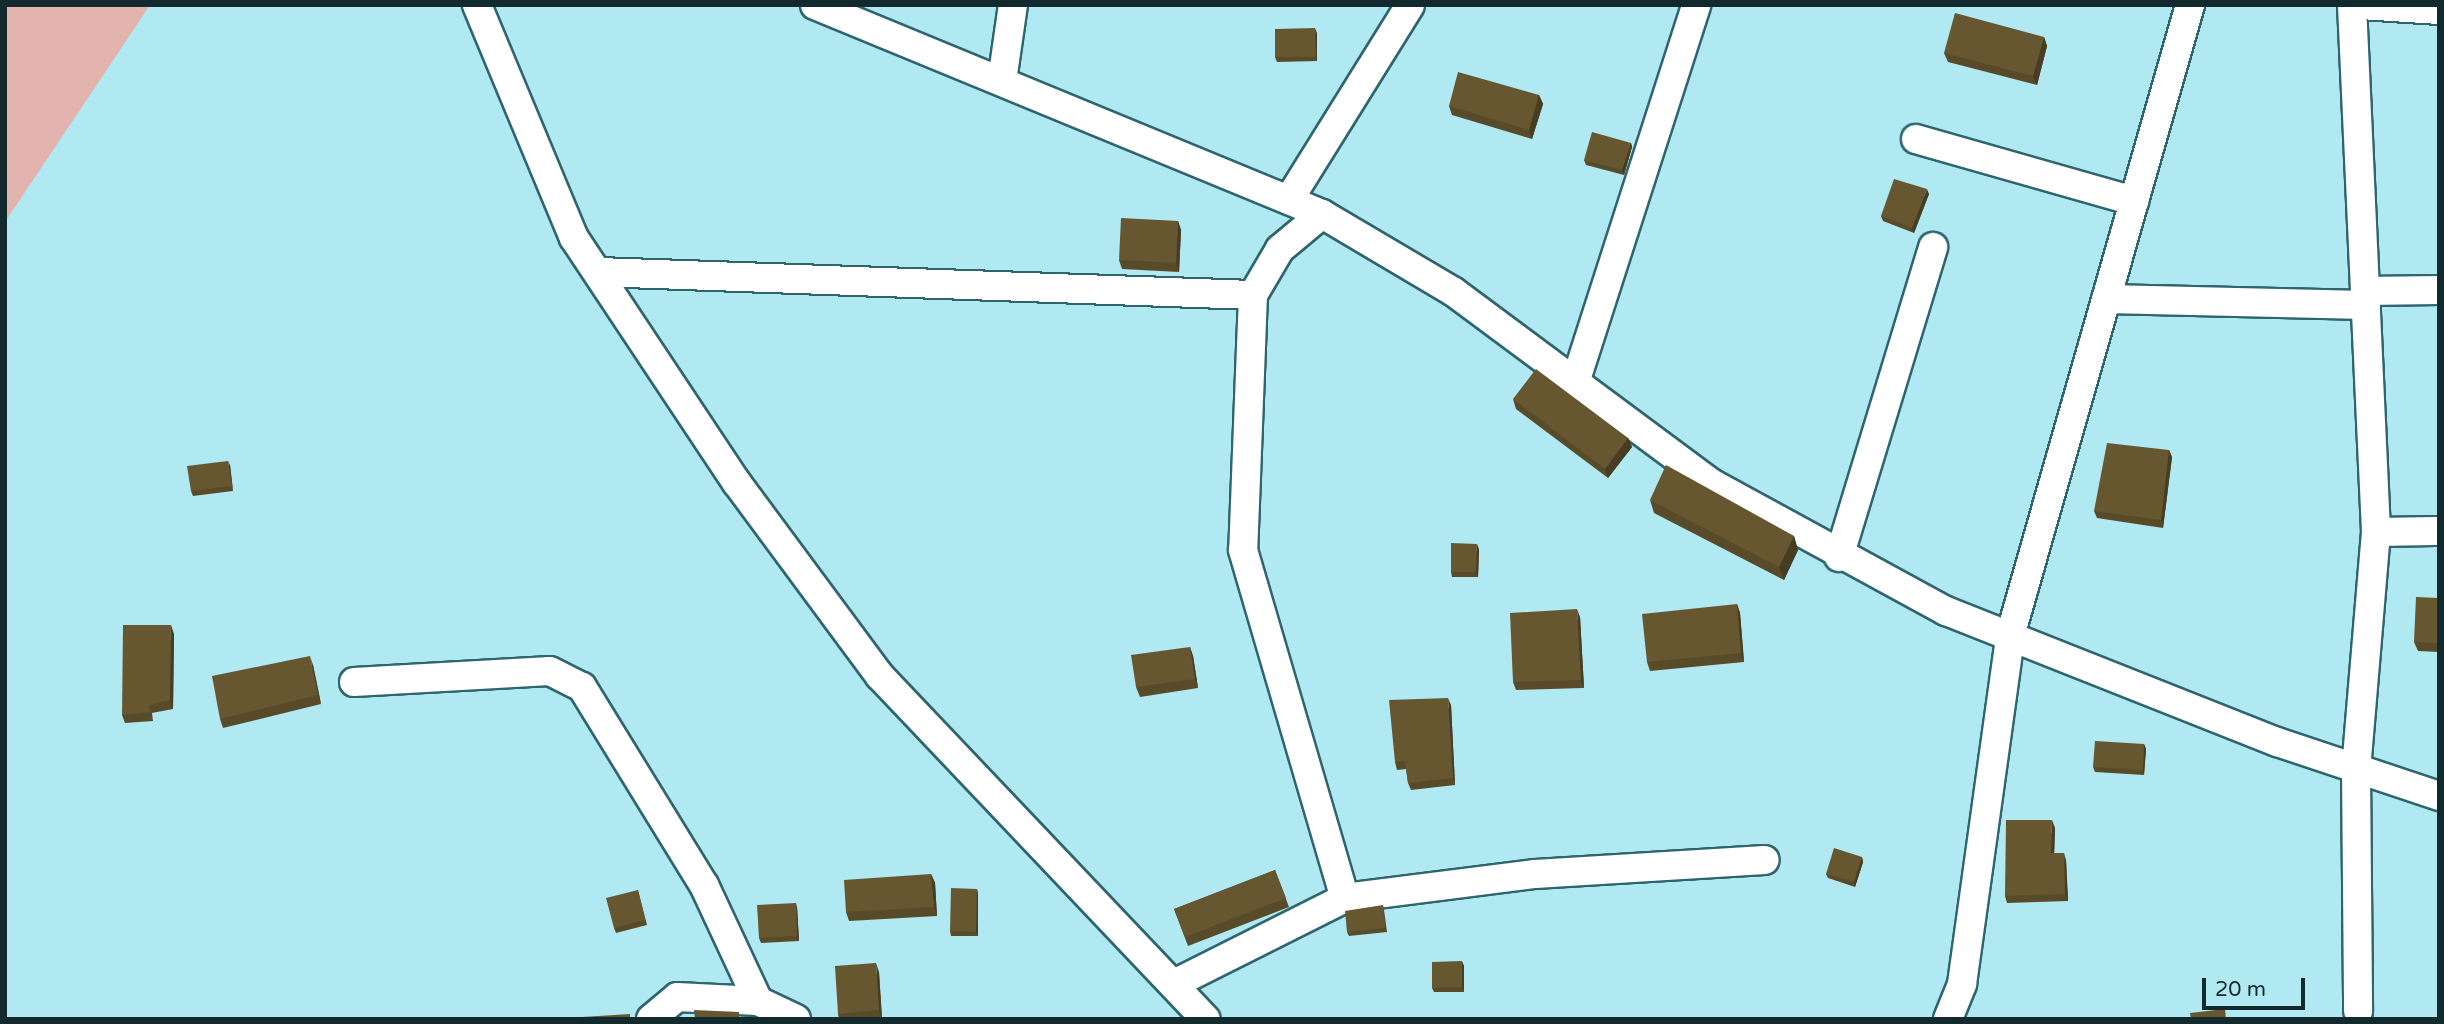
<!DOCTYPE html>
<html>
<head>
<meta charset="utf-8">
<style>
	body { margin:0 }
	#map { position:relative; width:2444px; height:1024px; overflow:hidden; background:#b1e9f3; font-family:"Varela Round",sans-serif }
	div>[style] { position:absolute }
	.green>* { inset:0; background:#e2b4ad }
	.roads { filter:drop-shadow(2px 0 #2f656e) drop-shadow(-2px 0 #2f656e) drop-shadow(0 2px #2f656e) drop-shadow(0 -2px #2f656e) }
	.minor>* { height:28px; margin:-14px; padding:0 14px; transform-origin:14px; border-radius:14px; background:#fff }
	.wall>* { inset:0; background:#584b2a }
	.shaded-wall>* { inset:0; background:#473d22 }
	.building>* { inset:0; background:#665731 }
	span { translate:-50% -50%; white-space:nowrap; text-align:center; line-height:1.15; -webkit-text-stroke:7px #b1e9f3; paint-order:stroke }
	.frame { position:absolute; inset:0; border:7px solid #12292d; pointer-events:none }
	.scale { position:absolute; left:2202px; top:978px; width:103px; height:32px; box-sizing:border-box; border:4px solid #12292d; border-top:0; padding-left:9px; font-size:21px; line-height:24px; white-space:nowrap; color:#12292d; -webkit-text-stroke:5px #b1e9f3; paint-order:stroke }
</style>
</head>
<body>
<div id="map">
	<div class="green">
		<div style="clip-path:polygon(5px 5px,150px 5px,5px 222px)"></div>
	</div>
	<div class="roads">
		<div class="minor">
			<div style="left:477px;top:5px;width:252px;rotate:67.4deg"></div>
			<div style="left:574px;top:238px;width:294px;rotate:56.4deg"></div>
			<div style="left:737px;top:483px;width:240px;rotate:53.5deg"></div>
			<div style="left:880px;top:676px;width:473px;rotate:46.5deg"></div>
			<div style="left:815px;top:5px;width:548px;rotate:22.4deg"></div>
			<div style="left:1322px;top:214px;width:153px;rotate:30.6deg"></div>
			<div style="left:1454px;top:292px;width:320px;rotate:36.6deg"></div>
			<div style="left:1711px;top:483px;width:268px;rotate:28.6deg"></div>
			<div style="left:1946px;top:611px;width:356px;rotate:21.6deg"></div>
			<div style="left:2277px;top:742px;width:171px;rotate:18.4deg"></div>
			<div style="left:2352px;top:5px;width:528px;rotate:87.39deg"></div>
			<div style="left:2376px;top:532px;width:238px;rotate:94.8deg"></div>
			<div style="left:2356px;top:769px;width:242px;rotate:89.5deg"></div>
			<div style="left:2360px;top:5px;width:79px;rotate:3.6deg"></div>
			<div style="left:1002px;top:81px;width:77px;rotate:-81.8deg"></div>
			<div style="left:1916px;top:139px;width:227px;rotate:15.9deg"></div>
			<div style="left:1290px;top:198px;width:227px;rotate:-58.1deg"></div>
			<div style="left:1322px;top:214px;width:55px;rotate:140.2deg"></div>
			<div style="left:1280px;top:249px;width:53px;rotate:120.4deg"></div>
			<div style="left:1253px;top:295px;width:255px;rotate:92.2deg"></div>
			<div style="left:1243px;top:550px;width:363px;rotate:73.7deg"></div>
			<div style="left:598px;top:272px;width:655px;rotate:2.01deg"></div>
			<div style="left:2365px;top:291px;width:74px;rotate:-0.8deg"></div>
			<div style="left:2106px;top:299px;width:260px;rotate:1.3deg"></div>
			<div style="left:1574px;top:386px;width:400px;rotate:-72.2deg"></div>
			<div style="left:2376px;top:532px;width:63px;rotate:-0.9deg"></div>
			<div style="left:1839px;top:557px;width:324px;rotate:-73.1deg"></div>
			<div style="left:354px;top:682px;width:196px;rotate:-3.2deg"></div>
			<div style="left:550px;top:671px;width:36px;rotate:27deg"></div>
			<div style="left:582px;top:687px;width:233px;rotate:58.4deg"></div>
			<div style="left:704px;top:885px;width:128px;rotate:65deg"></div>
			<div style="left:1174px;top:984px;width:191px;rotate:-26.7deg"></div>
			<div style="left:1345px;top:898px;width:192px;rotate:-7.2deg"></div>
			<div style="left:1535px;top:874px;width:230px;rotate:-3.5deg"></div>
			<div style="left:651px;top:1019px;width:34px;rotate:-40deg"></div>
			<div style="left:677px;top:997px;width:81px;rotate:2.8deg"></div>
			<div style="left:758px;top:1001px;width:42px;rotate:25.3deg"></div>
			<div style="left:1948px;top:1019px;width:38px;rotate:-68deg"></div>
			<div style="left:1962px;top:984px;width:351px;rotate:-82.1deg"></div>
			<div style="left:2010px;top:636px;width:656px;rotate:-74.08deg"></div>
		</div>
	</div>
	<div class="wall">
		<div style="clip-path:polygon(1317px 33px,1317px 61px,1277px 62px,1275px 57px)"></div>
		<div style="clip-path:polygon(2044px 37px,2047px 46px,2037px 85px,1948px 62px,1944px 53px)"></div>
		<div style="clip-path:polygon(1539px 95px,1543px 104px,1532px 139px,1452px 115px,1449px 106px)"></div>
		<div style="clip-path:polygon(1631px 143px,1632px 147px,1624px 175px,1586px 165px,1584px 160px)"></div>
		<div style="clip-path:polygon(1929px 194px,1914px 233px,1883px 221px,1881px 216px)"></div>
		<div style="clip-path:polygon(1178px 221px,1181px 230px,1179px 272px,1122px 269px,1119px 260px)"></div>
		<div style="clip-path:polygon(1513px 399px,1628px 438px,1632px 447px,1608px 478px,1516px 409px)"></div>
		<div style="clip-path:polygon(2169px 450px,2172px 457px,2163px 528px,2097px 518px,2094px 511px)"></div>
		<div style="clip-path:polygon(230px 465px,233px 491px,193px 496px,191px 491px)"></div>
		<div style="clip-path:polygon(1650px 500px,1794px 536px,1798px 550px,1784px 580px,1654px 513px)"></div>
		<div style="clip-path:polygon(1479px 549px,1478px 577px,1452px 577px,1451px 572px)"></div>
		<div style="clip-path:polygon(2439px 598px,2439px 652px,2418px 651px,2414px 642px)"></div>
		<div style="clip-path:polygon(1737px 604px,1740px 613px,1744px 662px,1650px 671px,1647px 662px)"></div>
		<div style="clip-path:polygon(1580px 617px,1584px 688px,1516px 690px,1513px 682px)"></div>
		<div style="clip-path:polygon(174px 634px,173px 709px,152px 713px,153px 721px,125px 723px,122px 715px)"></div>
		<div style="clip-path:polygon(1190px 647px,1193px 656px,1198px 688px,1140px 697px,1136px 687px)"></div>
		<div style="clip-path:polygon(313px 665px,321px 704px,223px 728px,220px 719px)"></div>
		<div style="clip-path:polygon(1451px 705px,1455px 785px,1411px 790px,1408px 783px,1406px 769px,1397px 770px,1395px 762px)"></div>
		<div style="clip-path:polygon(2144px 744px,2146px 749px,2144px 775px,2095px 772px,2093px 767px)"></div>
		<div style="clip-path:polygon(2055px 828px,2054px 853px,2066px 860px,2068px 901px,2007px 903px,2005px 896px)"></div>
		<div style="clip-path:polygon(1862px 857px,1863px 862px,1855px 887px,1828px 878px,1826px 874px)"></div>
		<div style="clip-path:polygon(1275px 870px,1289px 907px,1188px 946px,1174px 909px)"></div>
		<div style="clip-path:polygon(931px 874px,935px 883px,937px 916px,849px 921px,846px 912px)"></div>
		<div style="clip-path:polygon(977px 889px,978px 894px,978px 936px,951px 936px,950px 931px)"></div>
		<div style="clip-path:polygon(638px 890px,647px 925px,616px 933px,614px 928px)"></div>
		<div style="clip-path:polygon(1383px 905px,1384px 910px,1387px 932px,1349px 936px,1347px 932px)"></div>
		<div style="clip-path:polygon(797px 907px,799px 941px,761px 943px,759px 938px)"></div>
		<div style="clip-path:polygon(1464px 966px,1464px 992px,1434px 992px,1432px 988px)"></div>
		<div style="clip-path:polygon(879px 972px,882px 1019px,839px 1019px,838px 1014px)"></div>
	</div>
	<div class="shaded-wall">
		<div style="clip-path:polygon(1315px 28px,1317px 33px,1317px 61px,1316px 57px)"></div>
		<div style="clip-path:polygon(2044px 37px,2047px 46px,2037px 85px,2033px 76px)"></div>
		<div style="clip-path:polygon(1539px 95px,1543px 104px,1532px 139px,1529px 130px)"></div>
		<div style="clip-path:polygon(1631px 143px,1632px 147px,1624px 175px,1622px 170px)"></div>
		<div style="clip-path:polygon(1927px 189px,1929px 194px,1914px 233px,1912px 228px)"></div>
		<div style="clip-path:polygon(1178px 221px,1181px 230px,1179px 272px,1176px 263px)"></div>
		<div style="clip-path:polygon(1628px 438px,1632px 447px,1608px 478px,1605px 469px)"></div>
		<div style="clip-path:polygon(2169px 450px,2172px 457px,2163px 528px,2161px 520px)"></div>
		<div style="clip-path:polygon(228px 461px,230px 465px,233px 491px,232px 486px)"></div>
		<div style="clip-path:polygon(1794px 536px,1798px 550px,1784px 580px,1779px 567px)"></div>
		<div style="clip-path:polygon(1477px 544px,1479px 549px,1478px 577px,1476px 572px)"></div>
		<div style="clip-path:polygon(1737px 604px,1740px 613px,1744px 662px,1741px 653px)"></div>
		<div style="clip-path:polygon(1577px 609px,1580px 617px,1584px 688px,1581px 680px)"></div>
		<div style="clip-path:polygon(171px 625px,174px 634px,173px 709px,170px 700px)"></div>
		<div style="clip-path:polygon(1190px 647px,1193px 656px,1198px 688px,1195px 679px)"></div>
		<div style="clip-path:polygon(310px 656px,313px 665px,321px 704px,318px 695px)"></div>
		<div style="clip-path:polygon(1448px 698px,1451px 705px,1455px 785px,1453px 778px)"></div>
		<div style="clip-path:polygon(2144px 744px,2146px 749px,2144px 775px,2143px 770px)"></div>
		<div style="clip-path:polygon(2052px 820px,2055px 828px,2054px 861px,2051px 853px)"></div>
		<div style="clip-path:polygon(2064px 853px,2066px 860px,2068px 901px,2065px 894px)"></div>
		<div style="clip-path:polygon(1862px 857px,1863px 862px,1855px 887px,1854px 882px)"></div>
		<div style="clip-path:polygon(931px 874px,935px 883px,937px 916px,934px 907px)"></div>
		<div style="clip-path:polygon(977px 889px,978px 894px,978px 936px,976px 932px)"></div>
		<div style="clip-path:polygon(796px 903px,797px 907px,799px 941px,797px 936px)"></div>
		<div style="clip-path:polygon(1462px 961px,1464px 966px,1464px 992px,1462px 987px)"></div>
		<div style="clip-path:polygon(876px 963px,879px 972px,882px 1019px,879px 1010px)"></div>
	</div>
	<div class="building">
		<div style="clip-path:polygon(1955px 13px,2044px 37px,2033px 76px,1944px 53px)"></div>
		<div style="clip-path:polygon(1315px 28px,1316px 57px,1275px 57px,1275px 29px)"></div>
		<div style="clip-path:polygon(1458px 72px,1539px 95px,1529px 130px,1449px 106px)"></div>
		<div style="clip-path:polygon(1592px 132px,1631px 143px,1622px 170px,1584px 160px)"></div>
		<div style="clip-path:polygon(1894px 179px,1927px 189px,1912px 228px,1881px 216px)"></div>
		<div style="clip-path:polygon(1121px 218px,1178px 221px,1176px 263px,1119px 260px)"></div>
		<div style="clip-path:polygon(1536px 369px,1628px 438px,1605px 469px,1513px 399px)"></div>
		<div style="clip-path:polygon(2107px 443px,2169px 450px,2161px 520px,2094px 511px)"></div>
		<div style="clip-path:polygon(228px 461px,232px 486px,191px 491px,187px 466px)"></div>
		<div style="clip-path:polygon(1666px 465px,1794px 536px,1779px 567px,1650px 500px)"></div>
		<div style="clip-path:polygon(1451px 543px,1477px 544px,1476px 572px,1451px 572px)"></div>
		<div style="clip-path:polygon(2416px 597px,2439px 598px,2439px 643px,2414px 642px)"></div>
		<div style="clip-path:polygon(1737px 604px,1741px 653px,1647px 662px,1642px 614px)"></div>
		<div style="clip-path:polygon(1577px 609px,1581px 680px,1513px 682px,1510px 613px)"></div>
		<div style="clip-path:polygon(123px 625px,171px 625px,170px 700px,149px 705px,150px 712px,122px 715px)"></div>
		<div style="clip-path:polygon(1190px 647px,1195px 679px,1136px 687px,1131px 655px)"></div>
		<div style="clip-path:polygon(310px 656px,318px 695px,220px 719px,212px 676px)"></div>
		<div style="clip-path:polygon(1448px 698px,1453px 778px,1408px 783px,1405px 761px,1395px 762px,1389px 700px)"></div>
		<div style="clip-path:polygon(2095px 741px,2144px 744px,2143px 770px,2093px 767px)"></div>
		<div style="clip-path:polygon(2006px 820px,2052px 820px,2051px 853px,2064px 853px,2065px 894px,2005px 896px)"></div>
		<div style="clip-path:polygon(1834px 848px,1862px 857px,1854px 882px,1826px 874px)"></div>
		<div style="clip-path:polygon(1275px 870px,1286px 898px,1185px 937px,1174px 909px)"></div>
		<div style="clip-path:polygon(931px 874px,934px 907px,846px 912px,844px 880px)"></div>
		<div style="clip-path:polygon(951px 888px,977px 889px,976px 932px,950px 931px)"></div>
		<div style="clip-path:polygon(638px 890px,645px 920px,614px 928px,606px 898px)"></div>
		<div style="clip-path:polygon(796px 903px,797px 936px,759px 938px,757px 905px)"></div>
		<div style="clip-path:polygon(1383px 905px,1385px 928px,1347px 932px,1345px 911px)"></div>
		<div style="clip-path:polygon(1462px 961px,1462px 987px,1432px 988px,1432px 962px)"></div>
		<div style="clip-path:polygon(876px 963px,879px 1010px,838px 1014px,835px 966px)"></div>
		<div style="clip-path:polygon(2225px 1009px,2226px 1019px,2191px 1019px,2190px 1013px)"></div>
		<div style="clip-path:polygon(694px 1010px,739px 1012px,739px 1019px,695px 1019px)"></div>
		<div style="clip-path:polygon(630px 1014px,630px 1019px,566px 1019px,566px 1018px)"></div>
	</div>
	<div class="frame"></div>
	<div class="scale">20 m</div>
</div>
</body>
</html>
